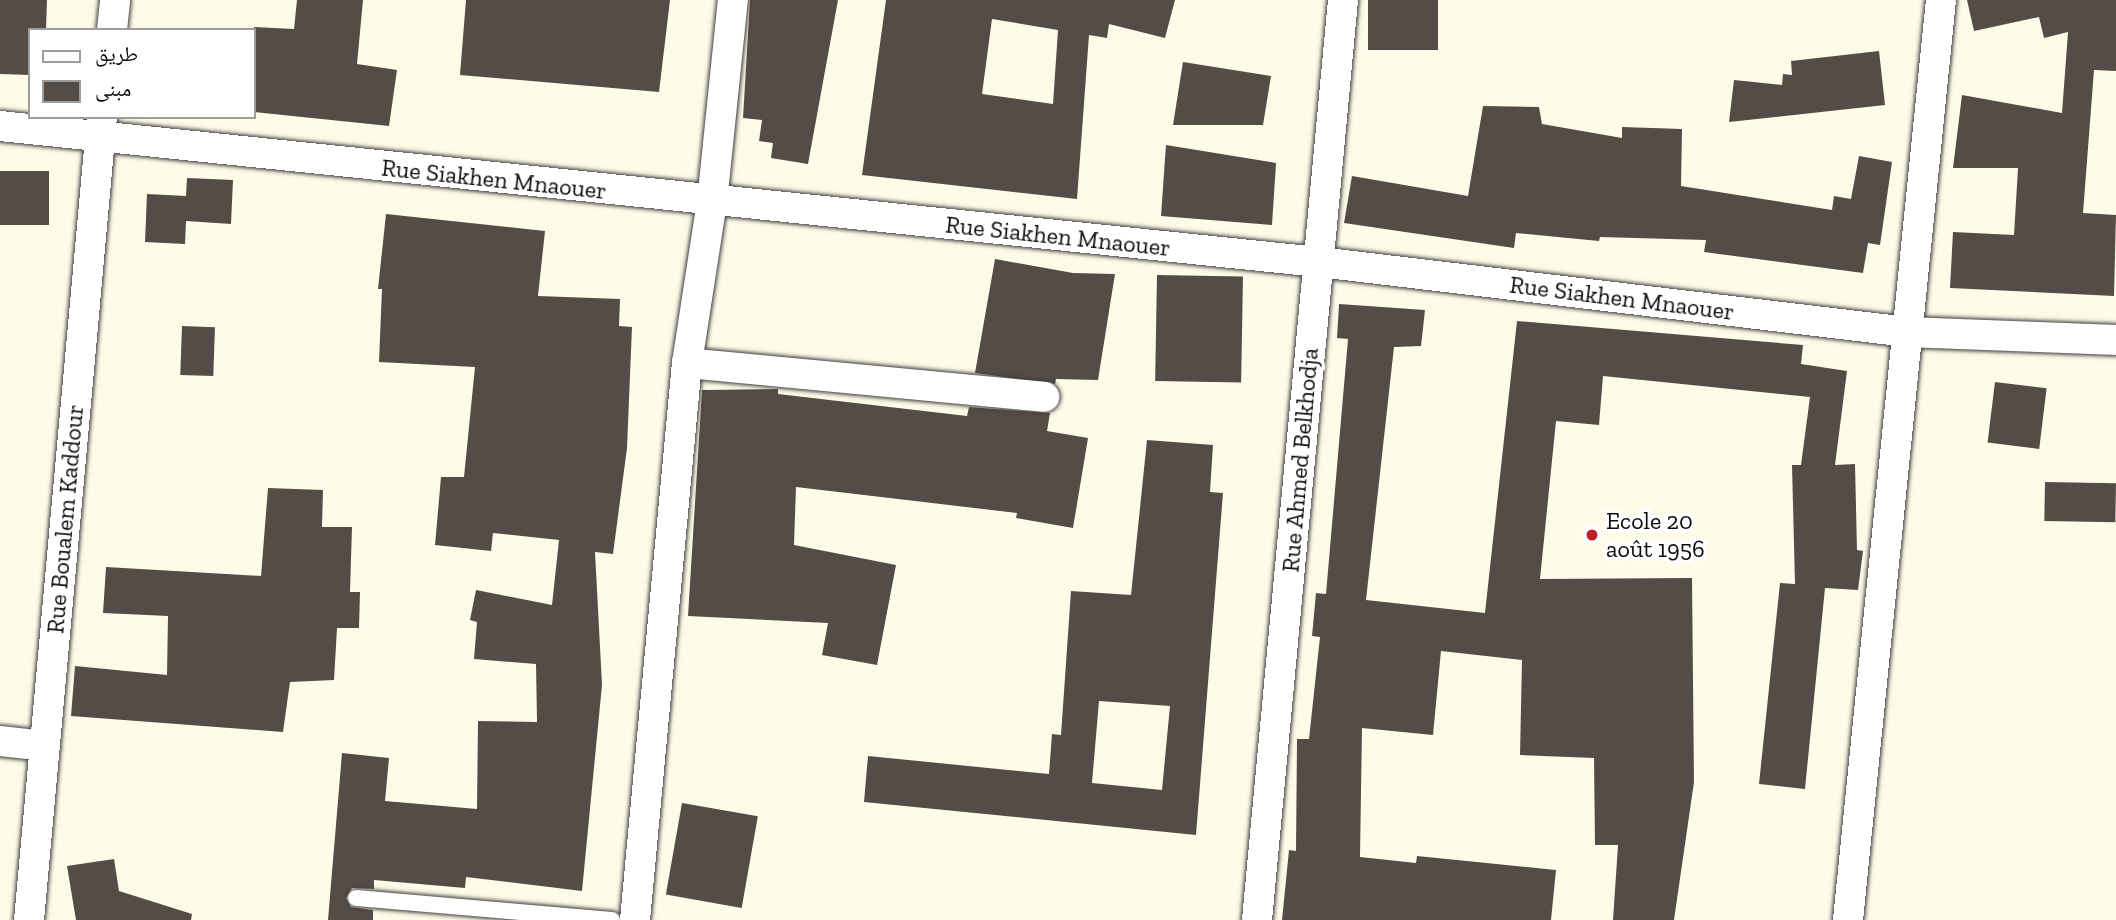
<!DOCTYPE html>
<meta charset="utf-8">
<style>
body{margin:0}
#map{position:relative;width:2116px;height:920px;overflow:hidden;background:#fffbe9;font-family:"Zilla Slab","Noto Naskh Arabic",serif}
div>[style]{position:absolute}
.building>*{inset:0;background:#544c47;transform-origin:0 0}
.roads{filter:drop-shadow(0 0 2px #3e3e3e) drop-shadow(0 0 2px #3e3e3e)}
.lane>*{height:16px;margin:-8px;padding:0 8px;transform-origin:8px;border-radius:8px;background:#fff}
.street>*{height:30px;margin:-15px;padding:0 15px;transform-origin:15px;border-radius:15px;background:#fff}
.dots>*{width:19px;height:19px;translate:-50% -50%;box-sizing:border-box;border:4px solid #fff;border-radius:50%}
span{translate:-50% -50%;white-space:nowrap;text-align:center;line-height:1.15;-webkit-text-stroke:7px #fff;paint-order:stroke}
.street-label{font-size:24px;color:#0b0b0b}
.poi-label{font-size:24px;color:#0b0b0b}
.left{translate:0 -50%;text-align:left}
.legend{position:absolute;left:28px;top:28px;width:228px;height:91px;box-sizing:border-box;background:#fff;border:2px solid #9d9d9d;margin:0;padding:9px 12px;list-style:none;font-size:21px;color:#0b0b0b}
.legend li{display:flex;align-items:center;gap:14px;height:35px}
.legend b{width:35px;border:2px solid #9d9d9d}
</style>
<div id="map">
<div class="building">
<div style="clip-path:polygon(0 0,47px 0,46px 30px,30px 30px,30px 75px,0 74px)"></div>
<div style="clip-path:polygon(297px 0,363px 0,357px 64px,397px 70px,389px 126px,254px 112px,254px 27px,294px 29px)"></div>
<div style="clip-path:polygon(466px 0,670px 0,659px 92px,460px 75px)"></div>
<div style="clip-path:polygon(750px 0,838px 0,808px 164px,771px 158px,773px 143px,759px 141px,762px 120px,743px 118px)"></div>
<div style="clip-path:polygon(evenodd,886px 0,1175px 0,1165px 38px,1109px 24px,1107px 38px,1089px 35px,1077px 199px,862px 175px,886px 0,992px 19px,1058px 30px,1053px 104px,982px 94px,992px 19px)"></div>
<div style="left:1368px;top:0;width:70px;height:50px"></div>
<div style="clip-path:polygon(1967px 0,2116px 0,2116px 71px,2094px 70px,2083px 213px,2116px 215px,2114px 296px,1950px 288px,1953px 232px,2014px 235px,2018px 168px,1953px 168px,1962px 95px,2062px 113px,2068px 32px,2044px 38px,2039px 17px,1974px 31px)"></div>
<div style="clip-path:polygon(1879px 51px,1885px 105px,1729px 122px,1734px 80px,1782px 85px,1783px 74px,1792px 75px,1791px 61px)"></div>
<div style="clip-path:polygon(1183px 62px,1271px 76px,1263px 125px,1173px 125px)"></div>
<div style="clip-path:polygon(1483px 106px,1539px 107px,1542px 124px,1622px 138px,1622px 127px,1682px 129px,1681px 186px,1832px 210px,1834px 196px,1851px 199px,1859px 156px,1892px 162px,1880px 245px,1868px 243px,1863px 273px,1704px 252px,1706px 240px,1600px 237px,1599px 241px,1516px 233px,1514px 248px,1344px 223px,1352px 176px,1468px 196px)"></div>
<div style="clip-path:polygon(1166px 145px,1276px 163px,1272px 225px,1161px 216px)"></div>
<div style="left:0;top:171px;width:49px;height:54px"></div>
<div style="clip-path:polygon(187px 178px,233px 180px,231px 224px,186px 221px,185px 244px,145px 242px,147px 194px,186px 196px)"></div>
<div style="clip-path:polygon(386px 214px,545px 231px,538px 296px,620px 299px,619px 326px,632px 327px,627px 448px,613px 554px,595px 552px,602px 685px,582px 891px,466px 877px,465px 888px,374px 880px,374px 889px,352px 888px,346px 898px,351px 907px,373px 910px,373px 920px,328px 920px,342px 753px,389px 758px,385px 801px,477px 809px,478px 721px,537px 722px,536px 664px,474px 659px,477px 622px,470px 620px,476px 590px,552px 605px,559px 540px,493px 533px,491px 551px,435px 545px,441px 477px,464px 477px,475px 367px,379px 362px,382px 289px,378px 289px)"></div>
<div style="clip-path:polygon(995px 259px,1073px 273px,1115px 274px,1098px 380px,1056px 379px,1055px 384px,975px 373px)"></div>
<div style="left:1157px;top:275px;width:86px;height:106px;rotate:1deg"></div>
<div style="clip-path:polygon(1339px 304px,1425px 310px,1421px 346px,1394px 347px,1366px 600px,1485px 613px,1517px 321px,1803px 345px,1801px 364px,1847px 371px,1835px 465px,1855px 464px,1857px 550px,1863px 551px,1858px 590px,1825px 588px,1805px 789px,1759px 784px,1780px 583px,1795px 584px,1792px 465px,1801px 465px,1810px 397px,1603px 376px,1599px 425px,1556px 421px,1540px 579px,1692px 578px,1694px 782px,1674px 920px,1613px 920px,1618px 845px,1595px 845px,1594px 758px,1520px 755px,1522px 660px,1441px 651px,1433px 735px,1362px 728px,1360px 857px,1416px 863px,1417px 856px,1556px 870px,1551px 920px,1282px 920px,1289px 850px,1296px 851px,1297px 739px,1309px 739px,1320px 637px,1312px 636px,1316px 593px,1326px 594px,1348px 339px,1337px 338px)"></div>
<div style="left:182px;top:326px;width:33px;height:49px;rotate:2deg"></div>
<div style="left:1995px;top:382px;width:52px;height:61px;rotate:7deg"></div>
<div style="clip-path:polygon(778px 389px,778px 394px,967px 416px,969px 407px,1050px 413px,1047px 431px,1088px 438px,1073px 528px,1016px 518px,1017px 513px,796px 487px,794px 545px,896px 565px,877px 665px,822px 655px,828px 623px,688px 616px,702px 390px)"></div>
<div style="clip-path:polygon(evenodd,1147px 440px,1213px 445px,1210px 492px,1223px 493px,1196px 835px,864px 802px,868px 756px,1049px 774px,1052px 734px,1061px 735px,1071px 591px,1131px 595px,1147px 440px,1099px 701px,1170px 706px,1162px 790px,1092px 783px,1099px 701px)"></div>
<div style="left:2045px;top:482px;width:71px;height:39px;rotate:1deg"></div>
<div style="clip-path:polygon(268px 488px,323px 490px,322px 527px,352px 527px,350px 592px,360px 592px,359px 628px,337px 628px,334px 680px,290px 682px,283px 732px,71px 716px,75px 666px,167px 675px,168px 616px,103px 613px,106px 567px,261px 576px)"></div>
<div style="left:682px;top:803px;width:77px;height:93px;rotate:10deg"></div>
<div style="clip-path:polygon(114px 859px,119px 891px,192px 914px,191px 920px,76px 920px,67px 866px)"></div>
</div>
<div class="roads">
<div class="lane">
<div style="left:356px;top:898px;width:257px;rotate:4.9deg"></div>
</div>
<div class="street">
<div style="left:112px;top:30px;width:30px;rotate:-84deg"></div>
<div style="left:0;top:126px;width:1326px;rotate:5.89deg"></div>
<div style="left:1319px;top:262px;width:593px;rotate:6.78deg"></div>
<div style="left:1908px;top:332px;width:208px;rotate:2.2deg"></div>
<div style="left:687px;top:363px;width:359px;rotate:5.4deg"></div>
<div style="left:0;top:741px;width:45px;rotate:6.3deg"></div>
<div style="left:29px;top:920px;width:806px;rotate:-84.81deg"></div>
<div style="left:635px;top:920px;width:559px;rotate:-84.67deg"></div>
<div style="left:687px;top:363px;width:163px;rotate:-81.2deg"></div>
<div style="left:712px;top:202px;width:203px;rotate:-84.1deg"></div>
<div style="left:1257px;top:920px;width:924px;rotate:-84.66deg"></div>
<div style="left:1848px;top:920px;width:925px;rotate:-84.23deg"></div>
</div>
</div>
<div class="dots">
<div style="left:1592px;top:535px;background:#bc2226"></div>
</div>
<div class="street-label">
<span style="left:494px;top:179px;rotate:6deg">Rue Siakhen Mnaouer</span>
<span style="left:1058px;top:236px;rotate:6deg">Rue Siakhen Mnaouer</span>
<span style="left:1622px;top:298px;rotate:7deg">Rue Siakhen Mnaouer</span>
<span style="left:1300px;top:460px;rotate:-85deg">Rue Ahmed Belkhodja</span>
<span style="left:65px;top:519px;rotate:-85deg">Rue Boualem Kaddour</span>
</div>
<div class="poi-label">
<span class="left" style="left:1606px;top:535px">Ecole 20<br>août 1956</span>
</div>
<ul class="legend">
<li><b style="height:9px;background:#fff"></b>طريق</li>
<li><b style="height:19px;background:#544c47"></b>مبنى</li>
</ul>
</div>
